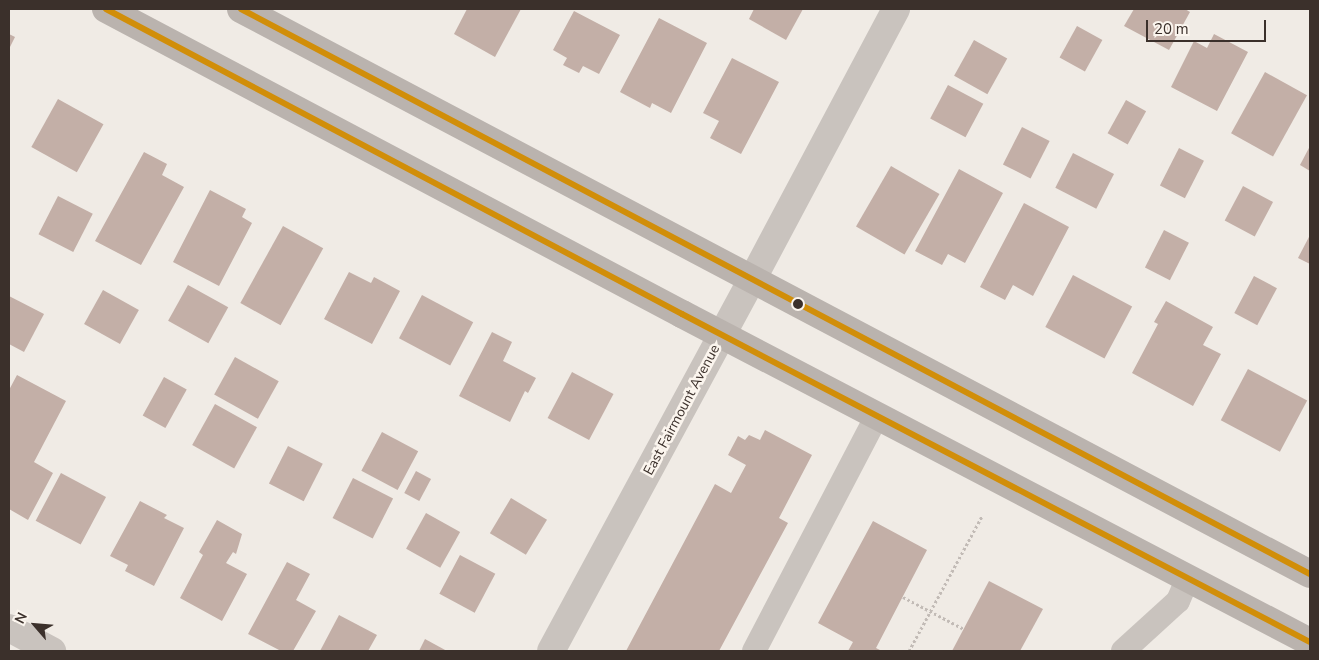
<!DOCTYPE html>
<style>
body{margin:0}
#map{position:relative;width:1319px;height:660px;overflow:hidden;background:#f0ebe5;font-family:"Nunito Sans",sans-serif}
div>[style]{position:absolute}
.building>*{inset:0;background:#c3afa7;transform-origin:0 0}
.path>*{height:3px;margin-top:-1.5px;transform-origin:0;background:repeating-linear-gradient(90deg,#c2bbb6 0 2.5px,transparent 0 5px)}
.lane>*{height:24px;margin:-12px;padding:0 12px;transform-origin:12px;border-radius:12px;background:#c9c3be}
.street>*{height:28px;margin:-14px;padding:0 14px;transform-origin:14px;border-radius:14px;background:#c9c3be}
.secondary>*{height:28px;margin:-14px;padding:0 14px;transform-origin:14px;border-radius:14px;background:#bab3ae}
.bus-1>*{height:6px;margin:-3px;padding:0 3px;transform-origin:3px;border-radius:3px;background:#d18e09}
.dots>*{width:14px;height:14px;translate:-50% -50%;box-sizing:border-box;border:2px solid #fbf5ee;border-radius:50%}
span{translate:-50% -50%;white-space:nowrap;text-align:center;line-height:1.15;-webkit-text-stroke:5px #fbf5ee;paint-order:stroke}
.street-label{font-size:14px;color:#3b302b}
.frame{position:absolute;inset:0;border:10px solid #3b302b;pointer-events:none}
.north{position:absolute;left:10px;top:600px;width:50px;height:50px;-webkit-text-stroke:4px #fbf5ee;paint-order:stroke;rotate:297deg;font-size:14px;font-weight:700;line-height:20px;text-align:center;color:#3b302b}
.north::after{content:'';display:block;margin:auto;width:18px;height:22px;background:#3b302b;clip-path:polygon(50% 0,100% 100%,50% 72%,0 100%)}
.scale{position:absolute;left:1146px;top:20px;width:120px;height:22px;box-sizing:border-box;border:2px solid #3b302b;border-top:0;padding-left:6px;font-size:15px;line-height:18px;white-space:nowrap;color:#3b302b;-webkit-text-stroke:4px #fbf5ee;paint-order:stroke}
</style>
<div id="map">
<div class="building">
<div style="clip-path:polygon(467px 9px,521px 9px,495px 57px,454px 34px)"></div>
<div style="clip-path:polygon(754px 9px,803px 9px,786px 40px,749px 19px)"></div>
<div style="clip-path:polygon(1134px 9px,1185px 9px,1190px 12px,1169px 50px,1124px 26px)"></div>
<div style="clip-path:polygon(574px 11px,620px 35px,599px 74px,583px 66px,579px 73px,563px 65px,567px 58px,553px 50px)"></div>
<div style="clip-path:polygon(659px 18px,707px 43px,671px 113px,652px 103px,650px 108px,620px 92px)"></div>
<div style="left:1077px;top:26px;width:29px;height:36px;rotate:29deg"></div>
<div style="clip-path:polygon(9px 34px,15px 37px,9px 49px)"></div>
<div style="clip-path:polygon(1214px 34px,1248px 52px,1217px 111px,1171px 87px,1194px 41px,1207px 48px)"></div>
<div style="left:974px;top:40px;width:38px;height:41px;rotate:29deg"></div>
<div style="clip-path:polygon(732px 58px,779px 82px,741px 154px,710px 138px,719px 121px,703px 113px)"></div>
<div style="left:1265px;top:72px;width:48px;height:70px;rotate:29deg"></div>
<div style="left:948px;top:85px;width:40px;height:38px;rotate:28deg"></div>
<div style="left:58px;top:99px;width:52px;height:55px;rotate:29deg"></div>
<div style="left:1126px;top:100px;width:23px;height:38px;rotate:29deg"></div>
<div style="left:1022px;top:127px;width:31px;height:42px;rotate:27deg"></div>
<div style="clip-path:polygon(1310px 146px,1310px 171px,1300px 165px)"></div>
<div style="left:1179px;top:148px;width:28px;height:42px;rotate:27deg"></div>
<div style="clip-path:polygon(144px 152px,167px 164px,162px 175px,184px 187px,141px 265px,95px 241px)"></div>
<div style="left:1073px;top:153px;width:46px;height:39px;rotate:27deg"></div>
<div style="left:891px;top:166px;width:56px;height:70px;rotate:30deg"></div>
<div style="clip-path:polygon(959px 169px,1003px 193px,965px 263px,948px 254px,942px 265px,915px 251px)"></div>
<div style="left:1243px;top:186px;width:34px;height:39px;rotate:28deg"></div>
<div style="clip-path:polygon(210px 190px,246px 209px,242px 217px,252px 223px,219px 286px,173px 262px)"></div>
<div style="left:58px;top:196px;width:39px;height:43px;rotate:27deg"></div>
<div style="clip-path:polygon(1024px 203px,1069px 227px,1033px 296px,1013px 285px,1005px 300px,980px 287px)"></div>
<div style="left:283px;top:226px;width:46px;height:88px;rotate:29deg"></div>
<div style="left:1164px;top:230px;width:28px;height:42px;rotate:27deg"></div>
<div style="clip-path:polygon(1310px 235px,1310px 264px,1298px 258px)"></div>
<div style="clip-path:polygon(349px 272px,371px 283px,374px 277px,400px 291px,372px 344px,324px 319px)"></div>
<div style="left:1073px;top:275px;width:67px;height:59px;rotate:28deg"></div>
<div style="left:1254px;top:276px;width:26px;height:42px;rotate:28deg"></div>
<div style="left:188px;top:285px;width:46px;height:41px;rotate:29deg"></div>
<div style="left:103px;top:290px;width:41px;height:39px;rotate:29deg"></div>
<div style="left:422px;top:295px;width:58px;height:49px;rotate:28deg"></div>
<div style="clip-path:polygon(9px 296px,44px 314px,24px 352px,9px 344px)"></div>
<div style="clip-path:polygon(1166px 301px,1213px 327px,1203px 345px,1221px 354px,1193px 406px,1132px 373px,1158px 324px,1154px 322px)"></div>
<div style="clip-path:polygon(492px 332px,512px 342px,503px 361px,536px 378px,528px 393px,525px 391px,510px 422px,459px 396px)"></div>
<div style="left:235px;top:357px;width:50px;height:43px;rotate:29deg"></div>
<div style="left:1248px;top:369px;width:67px;height:58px;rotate:28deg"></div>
<div style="left:572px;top:372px;width:47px;height:52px;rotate:28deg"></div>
<div style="clip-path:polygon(17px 375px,66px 401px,34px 462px,53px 473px,28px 520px,9px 509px,9px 390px)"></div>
<div style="left:164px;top:377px;width:26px;height:44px;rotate:29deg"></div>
<div style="left:215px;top:404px;width:48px;height:47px;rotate:29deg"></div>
<div style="clip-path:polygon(765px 430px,812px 455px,779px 518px,788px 523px,719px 651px,626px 651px,715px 484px,731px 493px,746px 465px,728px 455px,738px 436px,745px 440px,749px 435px,760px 440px)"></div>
<div style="left:382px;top:432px;width:41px;height:44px;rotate:28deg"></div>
<div style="left:288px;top:446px;width:39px;height:42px;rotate:27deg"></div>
<div style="left:416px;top:471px;width:17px;height:25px;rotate:28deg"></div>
<div style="left:61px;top:473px;width:51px;height:54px;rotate:28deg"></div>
<div style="left:353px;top:478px;width:45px;height:45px;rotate:27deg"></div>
<div style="left:511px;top:498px;width:42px;height:41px;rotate:31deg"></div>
<div style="clip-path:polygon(140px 501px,167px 515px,164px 518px,184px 528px,154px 586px,125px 571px,128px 565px,110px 556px)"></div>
<div style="left:426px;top:513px;width:39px;height:41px;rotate:29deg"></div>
<div style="clip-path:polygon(217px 520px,242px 534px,236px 554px,233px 552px,226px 563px,247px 574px,222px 621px,180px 598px,203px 555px,199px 552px)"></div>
<div style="clip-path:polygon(873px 521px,927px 550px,876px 648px,882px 651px,848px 651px,853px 642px,818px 623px)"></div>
<div style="left:460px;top:555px;width:40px;height:44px;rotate:28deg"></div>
<div style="clip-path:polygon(287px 562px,310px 574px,296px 600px,316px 611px,293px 651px,281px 651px,248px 634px)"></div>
<div style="clip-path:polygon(989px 581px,1043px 609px,1020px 651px,952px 651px)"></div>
<div style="clip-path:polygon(339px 615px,377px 635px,368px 651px,320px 651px)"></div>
<div style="clip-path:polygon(425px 639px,447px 651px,419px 651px)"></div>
</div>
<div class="path">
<div style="left:903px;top:597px;width:69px;rotate:27.7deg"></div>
<div style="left:909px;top:651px;width:153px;rotate:-61.6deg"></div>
</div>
<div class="lane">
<div style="left:754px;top:651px;width:265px;rotate:-62.4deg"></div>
<div style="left:1123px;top:651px;width:74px;rotate:-42.3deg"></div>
<div style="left:1178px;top:601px;width:25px;rotate:-67deg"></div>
</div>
<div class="street">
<div style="left:9px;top:628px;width:49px;rotate:28.1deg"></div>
<div style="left:551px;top:651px;width:422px;rotate:-61.6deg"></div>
<div style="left:752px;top:280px;width:307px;rotate:-62deg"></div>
</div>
<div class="secondary">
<div style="left:106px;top:9px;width:652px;rotate:27.9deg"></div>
<div style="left:682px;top:314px;width:708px;rotate:27.58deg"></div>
<div style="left:241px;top:9px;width:1209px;rotate:27.86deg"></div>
</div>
<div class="bus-1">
<div style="left:106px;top:9px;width:652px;rotate:27.9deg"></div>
<div style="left:682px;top:314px;width:708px;rotate:27.58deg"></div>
<div style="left:241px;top:9px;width:1209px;rotate:27.86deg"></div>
</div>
<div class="dots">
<div style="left:798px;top:304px;background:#3b302b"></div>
</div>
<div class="street-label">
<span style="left:682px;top:410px;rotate:-62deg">East Fairmount Avenue</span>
</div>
<div class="frame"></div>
<div class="north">N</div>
<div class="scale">20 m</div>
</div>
